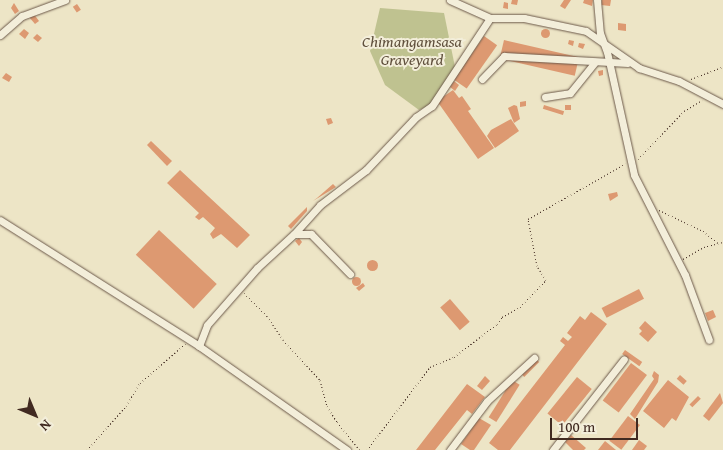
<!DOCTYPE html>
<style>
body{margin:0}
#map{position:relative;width:723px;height:450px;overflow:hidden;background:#ede5c6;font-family:"Gentium Book Plus",serif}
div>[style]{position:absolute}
.green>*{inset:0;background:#bfc290}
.building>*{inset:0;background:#dd9971;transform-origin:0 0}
.round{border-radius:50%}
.path>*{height:1px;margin-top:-0.5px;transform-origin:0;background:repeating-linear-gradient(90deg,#412a21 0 1px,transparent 0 3.5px)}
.roads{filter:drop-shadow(0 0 1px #6c594a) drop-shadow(0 0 1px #6c594a)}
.minor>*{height:7px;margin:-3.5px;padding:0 3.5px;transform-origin:3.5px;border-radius:3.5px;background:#f3eeda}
span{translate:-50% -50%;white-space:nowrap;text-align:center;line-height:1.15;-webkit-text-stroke:4px #f3eeda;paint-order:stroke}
.park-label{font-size:16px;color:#60503d;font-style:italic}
.north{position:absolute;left:10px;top:390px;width:50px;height:50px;-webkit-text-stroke:4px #f3eeda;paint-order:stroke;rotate:135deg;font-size:14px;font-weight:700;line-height:20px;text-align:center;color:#412a21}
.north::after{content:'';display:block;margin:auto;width:18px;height:22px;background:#412a21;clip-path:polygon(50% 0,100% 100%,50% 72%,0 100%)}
.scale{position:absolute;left:550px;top:418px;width:88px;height:22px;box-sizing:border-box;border:2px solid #412a21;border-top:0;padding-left:6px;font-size:15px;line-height:18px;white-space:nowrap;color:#412a21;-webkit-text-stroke:4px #f3eeda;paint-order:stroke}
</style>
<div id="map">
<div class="green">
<div style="clip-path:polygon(380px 8px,444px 13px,455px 67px,430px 105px,419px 110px,385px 85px,370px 51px)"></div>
</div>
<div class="building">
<div style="clip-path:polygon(512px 0,518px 0,517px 5px,511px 4px)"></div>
<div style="clip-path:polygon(564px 0,571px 0,565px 9px,560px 6px)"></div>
<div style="clip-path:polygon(584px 0,593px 0,592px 6px,583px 3px)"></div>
<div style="clip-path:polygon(602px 0,611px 0,610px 6px,601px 5px)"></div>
<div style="clip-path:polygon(504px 2px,508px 3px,508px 9px,503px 8px)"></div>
<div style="clip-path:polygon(14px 3px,19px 11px,15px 14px,11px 8px)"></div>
<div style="left:77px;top:4px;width:7px;height:5px;rotate:56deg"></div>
<div style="clip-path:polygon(33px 13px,39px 21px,35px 24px,29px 17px)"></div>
<div style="clip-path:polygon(618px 23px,626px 24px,626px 31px,618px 30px)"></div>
<div class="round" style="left:540.5px;top:28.5px;width:9px;height:9px"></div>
<div style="clip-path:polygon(24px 29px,29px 33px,25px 39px,19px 34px)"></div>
<div style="clip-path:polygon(37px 34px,42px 38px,38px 42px,33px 38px)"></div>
<div style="left:484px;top:36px;width:16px;height:53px;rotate:35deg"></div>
<div style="left:504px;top:40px;width:77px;height:19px;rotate:13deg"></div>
<div style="clip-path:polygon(569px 40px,574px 41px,573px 46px,568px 44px)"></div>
<div style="clip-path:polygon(579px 43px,585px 44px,583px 49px,578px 47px)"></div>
<div style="clip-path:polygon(603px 70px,603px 75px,599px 76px,598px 71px)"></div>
<div style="clip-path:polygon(6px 73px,12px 77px,9px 82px,2px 78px)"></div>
<div style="clip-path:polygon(454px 81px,459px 85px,455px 91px,450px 87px)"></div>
<div style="clip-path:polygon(453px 90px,459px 98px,462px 96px,471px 109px,468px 111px,494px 148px,478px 159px,437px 101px)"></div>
<div style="clip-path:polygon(526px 101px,526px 106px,520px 107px,520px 102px)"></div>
<div style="clip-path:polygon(514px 105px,517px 106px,520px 119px,514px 123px,508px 108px)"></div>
<div style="left:544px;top:105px;width:21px;height:4px;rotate:17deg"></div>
<div style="left:565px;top:105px;width:6px;height:5px"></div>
<div style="clip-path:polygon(331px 118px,333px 123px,328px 125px,326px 119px)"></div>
<div style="clip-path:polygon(511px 119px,519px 131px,495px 148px,487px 136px,491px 130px)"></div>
<div style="clip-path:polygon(151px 141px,172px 161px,167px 166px,147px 145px)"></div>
<div style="clip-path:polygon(180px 170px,250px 235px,237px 248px,221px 234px,213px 239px,210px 234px,215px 228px,203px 217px,199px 220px,195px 217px,199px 213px,167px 183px)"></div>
<div style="clip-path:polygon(333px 184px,336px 187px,313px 201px,317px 198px)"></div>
<div style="clip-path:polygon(617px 192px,618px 196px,610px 201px,608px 194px)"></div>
<div style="clip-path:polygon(307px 207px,307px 211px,291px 229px,288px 226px)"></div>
<div style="left:159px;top:230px;width:79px;height:34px;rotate:43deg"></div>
<div style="clip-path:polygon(299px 238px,302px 242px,299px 246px,295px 241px)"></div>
<div class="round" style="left:366.5px;top:259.5px;width:11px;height:11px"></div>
<div class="round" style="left:351.5px;top:276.5px;width:9px;height:9px"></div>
<div style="clip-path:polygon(363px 283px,365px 286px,359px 291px,356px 288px)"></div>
<div style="left:639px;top:289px;width:11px;height:42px;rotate:63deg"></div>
<div style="left:450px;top:299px;width:30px;height:13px;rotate:49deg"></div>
<div style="clip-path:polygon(713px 310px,716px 317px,708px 321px,705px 313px)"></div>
<div style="clip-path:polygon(591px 312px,607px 324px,510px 450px,498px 450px,489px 443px,565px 345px,560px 341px,563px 337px,568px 341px,572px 337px,567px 333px,580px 316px,585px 320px)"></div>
<div style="clip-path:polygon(645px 321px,657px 332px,648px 342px,639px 334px,642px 331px,639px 328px)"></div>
<div style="left:625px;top:350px;width:21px;height:5px;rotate:35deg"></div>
<div style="left:537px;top:360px;width:3px;height:21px;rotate:45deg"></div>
<div style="left:631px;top:363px;width:20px;height:47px;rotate:37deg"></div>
<div style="clip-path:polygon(654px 371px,659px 375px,658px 382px,635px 419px,630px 414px,654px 379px,652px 376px)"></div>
<div style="left:680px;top:375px;width:9px;height:5px;rotate:41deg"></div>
<div style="clip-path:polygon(485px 376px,490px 381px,482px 390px,477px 386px)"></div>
<div style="left:577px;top:377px;width:19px;height:47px;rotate:39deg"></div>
<div style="left:512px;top:380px;width:9px;height:44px;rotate:32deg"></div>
<div style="clip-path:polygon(668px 380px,689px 397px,676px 421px,672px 418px,664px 428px,643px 411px)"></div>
<div style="clip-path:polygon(467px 384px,485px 397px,472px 414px,467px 410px,435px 450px,416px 450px)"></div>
<div style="clip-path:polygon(720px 393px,723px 403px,709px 421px,703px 416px)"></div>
<div style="left:698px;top:396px;width:4px;height:12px;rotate:45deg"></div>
<div style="left:628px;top:416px;width:15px;height:31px;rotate:37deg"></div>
<div style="clip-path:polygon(479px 418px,491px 425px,474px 450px,470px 450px,461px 444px)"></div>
<div style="clip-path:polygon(571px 435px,586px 448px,584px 450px,573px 450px,565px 442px)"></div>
<div style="clip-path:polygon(639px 440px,647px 446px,644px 450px,632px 450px)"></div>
<div style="clip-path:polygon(605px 441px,616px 450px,598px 450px)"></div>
</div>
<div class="path">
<div style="left:691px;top:79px;width:34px;rotate:-21deg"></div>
<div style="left:638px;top:159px;width:66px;rotate:-46.2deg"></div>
<div style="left:684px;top:111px;width:21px;rotate:-31deg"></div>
<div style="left:659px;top:210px;width:49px;rotate:25.5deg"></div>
<div style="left:703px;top:231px;width:19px;rotate:39deg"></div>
<div style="left:683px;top:259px;width:24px;rotate:-30deg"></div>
<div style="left:704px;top:247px;width:20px;rotate:-15deg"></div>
<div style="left:244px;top:293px;width:33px;rotate:45deg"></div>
<div style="left:267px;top:316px;width:29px;rotate:56deg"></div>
<div style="left:283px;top:340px;width:54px;rotate:47.2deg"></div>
<div style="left:320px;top:380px;width:27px;rotate:75deg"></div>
<div style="left:327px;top:406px;width:19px;rotate:58deg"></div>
<div style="left:337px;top:422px;width:36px;rotate:51deg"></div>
<div style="left:87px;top:450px;width:59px;rotate:-48.4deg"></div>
<div style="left:126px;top:406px;width:27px;rotate:-59deg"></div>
<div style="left:140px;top:383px;width:60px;rotate:-40.9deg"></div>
<div style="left:367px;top:450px;width:104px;rotate:-52.8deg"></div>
<div style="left:430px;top:367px;width:26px;rotate:-23deg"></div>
<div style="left:454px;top:357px;width:54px;rotate:-37.5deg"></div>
<div style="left:497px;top:324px;width:9px;rotate:-54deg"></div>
<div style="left:502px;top:317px;width:21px;rotate:-29deg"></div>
<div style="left:520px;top:307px;width:37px;rotate:-46deg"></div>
<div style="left:546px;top:280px;width:17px;rotate:-123deg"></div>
<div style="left:537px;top:266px;width:48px;rotate:-100.8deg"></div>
<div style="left:528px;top:219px;width:112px;rotate:-29.6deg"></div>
</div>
<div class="roads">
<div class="minor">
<div style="left:450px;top:0;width:44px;rotate:24.2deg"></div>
<div style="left:490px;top:18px;width:34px"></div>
<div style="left:524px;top:18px;width:63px;rotate:11.8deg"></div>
<div style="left:586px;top:31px;width:65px;rotate:34.9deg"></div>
<div style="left:639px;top:68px;width:42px;rotate:18deg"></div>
<div style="left:679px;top:81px;width:50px;rotate:27.6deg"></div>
<div style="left:597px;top:0;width:33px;rotate:85deg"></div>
<div style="left:600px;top:33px;width:20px;rotate:70deg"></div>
<div style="left:607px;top:52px;width:126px;rotate:77.6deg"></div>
<div style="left:634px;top:175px;width:112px;rotate:63deg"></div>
<div style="left:685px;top:275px;width:69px;rotate:69.7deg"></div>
<div style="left:0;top:35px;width:29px;rotate:-41deg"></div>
<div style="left:22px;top:16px;width:46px;rotate:-20.4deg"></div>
<div style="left:482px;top:79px;width:32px;rotate:-46deg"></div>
<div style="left:504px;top:56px;width:124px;rotate:3.2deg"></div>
<div style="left:545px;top:97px;width:25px;rotate:-9deg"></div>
<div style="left:570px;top:93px;width:40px;rotate:-51deg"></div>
<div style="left:0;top:220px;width:236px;rotate:32.3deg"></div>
<div style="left:199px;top:346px;width:181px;rotate:35.1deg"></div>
<div style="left:295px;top:234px;width:16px"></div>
<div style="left:311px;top:234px;width:56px;rotate:45.7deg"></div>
<div style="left:199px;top:346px;width:22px;rotate:-69deg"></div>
<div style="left:207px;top:325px;width:76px;rotate:-48.7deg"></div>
<div style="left:257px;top:268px;width:50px;rotate:-42.6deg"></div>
<div style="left:294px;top:234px;width:39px;rotate:-48deg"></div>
<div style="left:320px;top:205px;width:58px;rotate:-37.3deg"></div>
<div style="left:366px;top:170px;width:73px;rotate:-46.7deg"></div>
<div style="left:416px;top:117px;width:19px;rotate:-35deg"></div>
<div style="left:432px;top:106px;width:105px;rotate:-56.6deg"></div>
<div style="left:450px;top:450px;width:61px;rotate:-52.9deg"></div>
<div style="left:487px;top:401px;width:64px;rotate:-42.5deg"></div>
<div style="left:553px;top:450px;width:115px;rotate:-52deg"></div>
</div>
</div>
<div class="park-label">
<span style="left:412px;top:50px">Chimangamsasa<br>Graveyard</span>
</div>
<div class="north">N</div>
<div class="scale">100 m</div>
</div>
